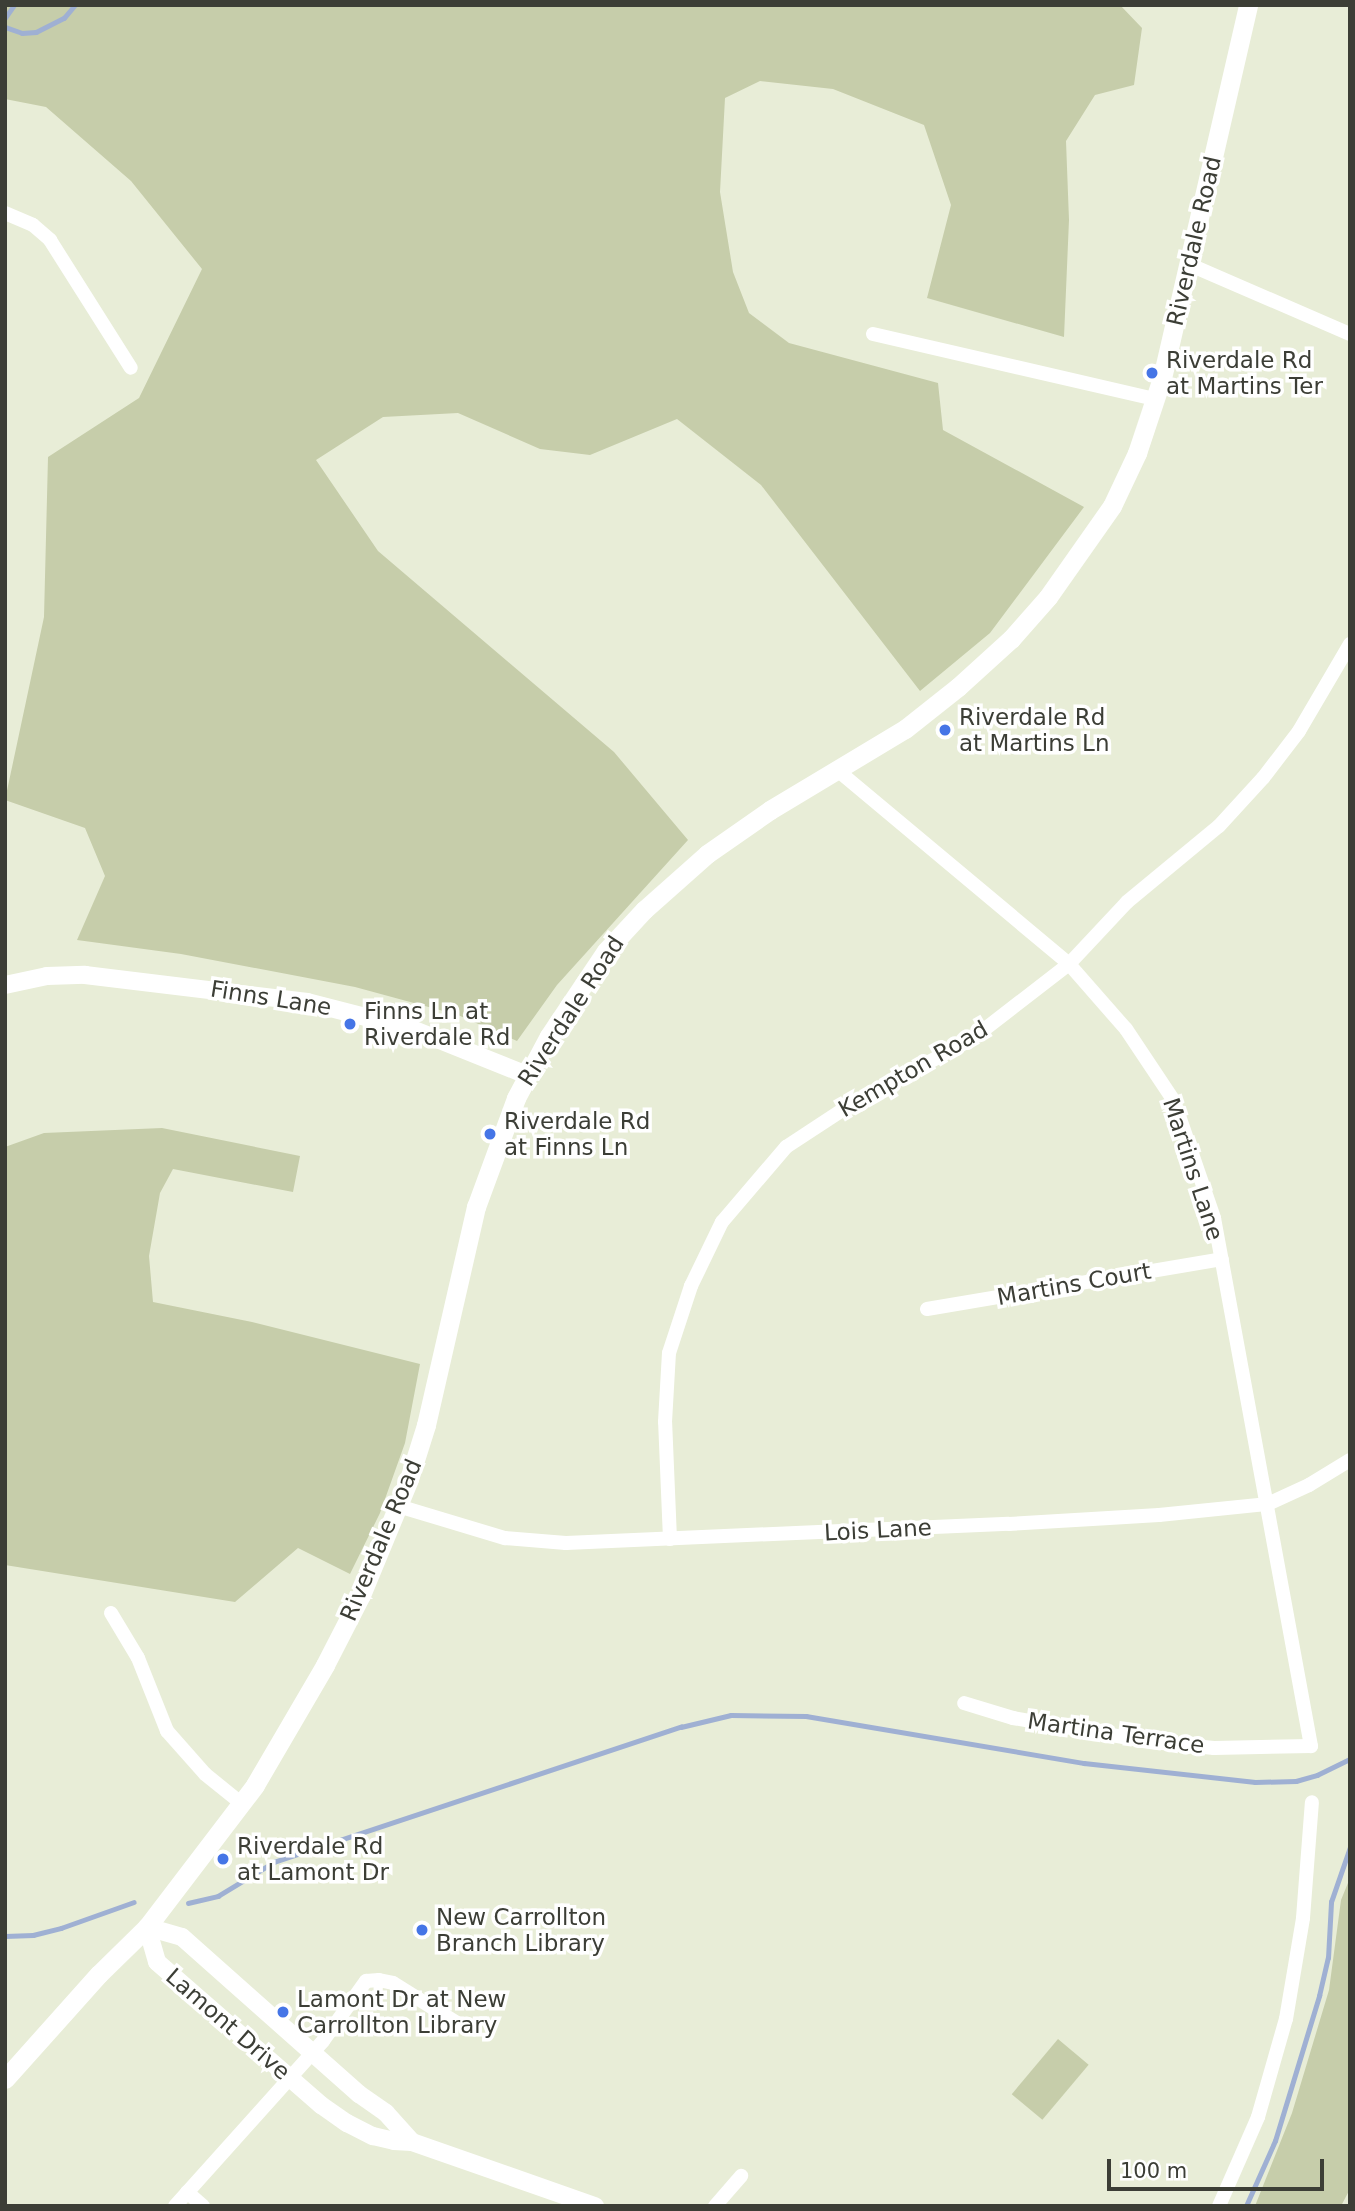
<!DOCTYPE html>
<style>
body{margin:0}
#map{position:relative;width:1355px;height:2211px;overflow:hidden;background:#e8edd7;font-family:"DejaVu Sans",sans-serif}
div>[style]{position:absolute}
.green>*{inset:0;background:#c6cdaa;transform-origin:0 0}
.stream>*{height:4.5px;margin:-2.25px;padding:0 2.25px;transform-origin:2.25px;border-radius:2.25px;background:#9fb0d3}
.minor>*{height:14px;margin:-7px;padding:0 7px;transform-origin:7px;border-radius:7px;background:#fff}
.tertiary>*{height:18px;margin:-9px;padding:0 9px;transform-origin:9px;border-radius:9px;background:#fff}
.secondary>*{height:19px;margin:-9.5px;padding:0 9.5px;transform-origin:9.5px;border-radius:9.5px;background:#fff}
.dots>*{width:19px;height:19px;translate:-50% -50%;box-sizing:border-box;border:4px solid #fff;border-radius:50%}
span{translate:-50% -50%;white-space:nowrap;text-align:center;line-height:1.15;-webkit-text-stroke:7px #fff;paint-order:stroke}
.street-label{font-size:23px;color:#3c3e36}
.poi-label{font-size:23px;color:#3c3e36}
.left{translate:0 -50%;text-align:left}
.frame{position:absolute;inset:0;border:7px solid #3c3e36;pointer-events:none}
.scale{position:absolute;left:1107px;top:2159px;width:217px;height:32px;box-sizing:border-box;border:4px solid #3c3e36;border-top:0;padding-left:9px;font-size:21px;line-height:24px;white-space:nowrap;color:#3c3e36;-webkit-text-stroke:5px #fff;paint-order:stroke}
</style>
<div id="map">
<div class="green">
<div style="clip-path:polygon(5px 5px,1120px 5px,1142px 28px,1134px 85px,1095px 95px,1066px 141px,1069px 220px,1064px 337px,927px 298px,951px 205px,924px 125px,833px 89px,760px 81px,725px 98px,720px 192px,733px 272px,749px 313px,789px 343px,938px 383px,943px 430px,1084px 507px,990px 633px,920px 691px,761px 485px,677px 419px,590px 455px,540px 449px,458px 413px,383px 417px,316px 460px,378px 551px,614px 752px,688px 840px,557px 985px,517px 1041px,458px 1015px,355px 987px,181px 954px,77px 940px,105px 876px,85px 828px,5px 800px,44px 617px,48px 457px,139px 398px,202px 269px,131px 181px,46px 107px,5px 99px)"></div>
<div style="clip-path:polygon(162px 1128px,300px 1156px,293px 1192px,173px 1169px,160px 1193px,149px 1256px,153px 1302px,252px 1322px,420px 1364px,405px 1443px,380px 1513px,350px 1574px,298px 1548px,235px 1602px,5px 1565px,5px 1147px,44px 1133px)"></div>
<div style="clip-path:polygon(1350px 1878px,1350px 2189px,1341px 2206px,1255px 2206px,1292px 2113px,1329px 1990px,1341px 1900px)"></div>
<div style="left:1058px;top:2039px;width:40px;height:72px;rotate:40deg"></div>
</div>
<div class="stream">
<div style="left:5px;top:18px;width:16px;rotate:-55deg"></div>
<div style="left:5px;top:27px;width:18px;rotate:19deg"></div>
<div style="left:22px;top:33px;width:14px;rotate:-4deg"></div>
<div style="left:36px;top:32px;width:31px;rotate:-27deg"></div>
<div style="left:64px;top:18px;width:17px;rotate:-50deg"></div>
<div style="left:188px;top:1903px;width:31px;rotate:-13deg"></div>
<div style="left:218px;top:1896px;width:66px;rotate:-31.3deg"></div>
<div style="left:274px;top:1862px;width:429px;rotate:-18.4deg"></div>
<div style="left:681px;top:1727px;width:51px;rotate:-13.5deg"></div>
<div style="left:731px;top:1715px;width:75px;rotate:0.8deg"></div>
<div style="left:806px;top:1716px;width:282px;rotate:9.6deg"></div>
<div style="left:1084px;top:1763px;width:172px;rotate:6.3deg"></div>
<div style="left:1255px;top:1782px;width:41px;rotate:-1.4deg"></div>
<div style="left:1296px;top:1781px;width:22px;rotate:-16deg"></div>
<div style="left:1317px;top:1775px;width:37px;rotate:-26deg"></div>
<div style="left:5px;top:1936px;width:28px;rotate:-2deg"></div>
<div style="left:33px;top:1935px;width:29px;rotate:-14deg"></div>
<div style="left:61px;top:1928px;width:77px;rotate:-19.6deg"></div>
<div style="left:1246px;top:2206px;width:71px;rotate:-66deg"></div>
<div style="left:1275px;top:2141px;width:152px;rotate:-73.1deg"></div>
<div style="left:1319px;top:1996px;width:39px;rotate:-77deg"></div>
<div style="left:1328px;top:1958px;width:56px;rotate:-86.9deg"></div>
<div style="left:1331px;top:1902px;width:58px;rotate:-70.9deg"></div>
</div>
<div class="minor">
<div style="left:5px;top:213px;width:30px;rotate:23deg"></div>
<div style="left:33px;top:225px;width:23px;rotate:41deg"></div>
<div style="left:50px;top:240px;width:151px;rotate:57.7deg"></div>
<div style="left:1188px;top:264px;width:176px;rotate:23.4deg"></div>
<div style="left:873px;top:334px;width:289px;rotate:13deg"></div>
<div style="left:836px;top:769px;width:304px;rotate:39.9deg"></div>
<div style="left:1069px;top:964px;width:86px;rotate:48.8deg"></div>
<div style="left:1126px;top:1029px;width:87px;rotate:56.3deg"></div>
<div style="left:1174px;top:1101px;width:124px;rotate:71.1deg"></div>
<div style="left:1214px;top:1218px;width:537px;rotate:79.59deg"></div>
<div style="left:1311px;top:1746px;width:97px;rotate:178.8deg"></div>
<div style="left:1214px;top:1748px;width:62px;rotate:-174.5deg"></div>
<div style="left:1152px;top:1742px;width:141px;rotate:-170.2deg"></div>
<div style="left:1013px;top:1718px;width:51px;rotate:-163deg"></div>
<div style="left:927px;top:1309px;width:299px;rotate:-9.6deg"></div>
<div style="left:398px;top:1506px;width:112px;rotate:16.7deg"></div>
<div style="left:505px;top:1538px;width:61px;rotate:4.7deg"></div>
<div style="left:566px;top:1543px;width:443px;rotate:-2.5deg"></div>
<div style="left:1009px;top:1524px;width:150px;rotate:-3.4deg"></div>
<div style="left:1159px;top:1515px;width:110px;rotate:-5.8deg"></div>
<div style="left:1268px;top:1504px;width:45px;rotate:-24.9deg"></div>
<div style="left:1309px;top:1485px;width:48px;rotate:-31.4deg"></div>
<div style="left:670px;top:1539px;width:117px;rotate:-92.4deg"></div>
<div style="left:665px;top:1422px;width:69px;rotate:-86.7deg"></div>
<div style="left:669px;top:1353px;width:71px;rotate:-71.8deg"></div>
<div style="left:691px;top:1286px;width:71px;rotate:-64.2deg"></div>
<div style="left:722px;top:1222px;width:99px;rotate:-49.5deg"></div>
<div style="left:786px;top:1147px;width:80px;rotate:-33.3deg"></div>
<div style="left:853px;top:1103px;width:135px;rotate:-28.3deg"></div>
<div style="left:972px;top:1039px;width:123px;rotate:-37.7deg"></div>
<div style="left:1069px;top:964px;width:85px;rotate:-46.9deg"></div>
<div style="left:1127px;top:902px;width:119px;rotate:-39.6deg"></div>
<div style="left:1219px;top:826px;width:65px;rotate:-47.5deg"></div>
<div style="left:1263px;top:778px;width:59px;rotate:-52.5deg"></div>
<div style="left:1299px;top:731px;width:101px;rotate:-59.6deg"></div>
<div style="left:111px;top:1613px;width:52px;rotate:59deg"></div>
<div style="left:138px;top:1658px;width:79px;rotate:68.3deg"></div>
<div style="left:167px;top:1731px;width:57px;rotate:48.5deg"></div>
<div style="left:205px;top:1774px;width:46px;rotate:38.9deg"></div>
<div style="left:187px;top:2192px;width:21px;rotate:41deg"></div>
<div style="left:175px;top:2206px;width:222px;rotate:-48.1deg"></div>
<div style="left:323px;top:2041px;width:74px;rotate:-54.4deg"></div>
<div style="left:366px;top:1981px;width:13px;rotate:-4deg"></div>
<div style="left:379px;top:1980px;width:14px;rotate:12deg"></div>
<div style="left:393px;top:1983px;width:75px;rotate:32deg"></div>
<div style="left:715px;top:2206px;width:40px;rotate:-49deg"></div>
<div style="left:1219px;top:2206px;width:97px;rotate:-66.3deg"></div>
<div style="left:1258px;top:2117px;width:102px;rotate:-74.1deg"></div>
<div style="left:1286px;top:2019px;width:102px;rotate:-80.4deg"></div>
<div style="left:1303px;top:1918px;width:116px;rotate:-85.6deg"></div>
</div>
<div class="tertiary">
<div style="left:5px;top:985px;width:43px;rotate:-12.1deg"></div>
<div style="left:47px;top:976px;width:38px;rotate:-2deg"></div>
<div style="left:85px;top:975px;width:224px;rotate:6.9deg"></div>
<div style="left:307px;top:1002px;width:108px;rotate:14.4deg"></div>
<div style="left:412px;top:1029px;width:124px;rotate:21.8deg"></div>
<div style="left:147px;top:1927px;width:36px;rotate:74deg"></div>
<div style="left:157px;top:1962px;width:218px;rotate:41.1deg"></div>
<div style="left:321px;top:2105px;width:32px;rotate:35deg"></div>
<div style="left:347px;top:2123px;width:29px;rotate:27deg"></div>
<div style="left:373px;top:2136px;width:22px;rotate:13deg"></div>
<div style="left:394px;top:2141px;width:18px;rotate:3deg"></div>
<div style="left:412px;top:2142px;width:194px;rotate:19.3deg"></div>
<div style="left:147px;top:1927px;width:36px;rotate:16deg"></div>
<div style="left:182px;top:1937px;width:237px;rotate:41.6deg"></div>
<div style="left:359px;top:2094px;width:33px;rotate:35deg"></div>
<div style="left:386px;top:2113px;width:39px;rotate:48deg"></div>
</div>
<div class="secondary">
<div style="left:5px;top:2079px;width:141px;rotate:-48.2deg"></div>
<div style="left:99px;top:1974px;width:67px;rotate:-44.4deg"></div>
<div style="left:147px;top:1927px;width:178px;rotate:-52.7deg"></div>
<div style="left:255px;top:1785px;width:139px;rotate:-59.7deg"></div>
<div style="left:325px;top:1665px;width:79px;rotate:-62.8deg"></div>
<div style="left:361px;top:1595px;width:126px;rotate:-67.5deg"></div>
<div style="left:409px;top:1479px;width:57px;rotate:-72.5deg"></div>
<div style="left:426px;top:1425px;width:224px;rotate:-77.1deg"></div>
<div style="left:476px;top:1207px;width:116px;rotate:-69.8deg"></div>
<div style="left:516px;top:1098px;width:70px;rotate:-62deg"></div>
<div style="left:549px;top:1036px;width:102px;rotate:-56.2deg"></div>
<div style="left:606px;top:951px;width:56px;rotate:-47.2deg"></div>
<div style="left:644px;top:910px;width:84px;rotate:-41.6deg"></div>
<div style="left:707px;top:854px;width:77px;rotate:-34.9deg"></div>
<div style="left:770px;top:810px;width:157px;rotate:-31deg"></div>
<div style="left:905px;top:729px;width:68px;rotate:-38.4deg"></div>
<div style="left:958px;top:687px;width:72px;rotate:-42.2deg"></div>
<div style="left:1011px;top:639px;width:56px;rotate:-48.6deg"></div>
<div style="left:1048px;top:597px;width:111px;rotate:-54.9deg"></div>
<div style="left:1112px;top:506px;width:59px;rotate:-64.7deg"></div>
<div style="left:1137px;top:453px;width:79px;rotate:-71.6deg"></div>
<div style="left:1162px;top:378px;width:383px;rotate:-77deg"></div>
</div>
<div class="dots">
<div style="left:1152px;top:373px;background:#4575e6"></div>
<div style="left:945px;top:730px;background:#4575e6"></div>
<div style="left:350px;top:1024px;background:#4575e6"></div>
<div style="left:490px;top:1134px;background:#4575e6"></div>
<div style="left:223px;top:1859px;background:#4575e6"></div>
<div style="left:422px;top:1930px;background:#4575e6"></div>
<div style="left:283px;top:2012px;background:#4575e6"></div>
</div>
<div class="street-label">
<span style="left:1194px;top:241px;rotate:-77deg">Riverdale Road</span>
<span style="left:271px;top:998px;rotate:9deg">Finns Lane</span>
<span style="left:571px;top:1011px;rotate:-57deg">Riverdale Road</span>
<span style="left:913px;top:1069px;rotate:-30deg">Kempton Road</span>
<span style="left:1193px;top:1169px;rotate:72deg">Martins Lane</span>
<span style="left:1074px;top:1284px;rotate:-10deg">Martins Court</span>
<span style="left:878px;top:1530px;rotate:-3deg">Lois Lane</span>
<span style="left:381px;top:1540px;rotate:-67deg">Riverdale Road</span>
<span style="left:1116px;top:1733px;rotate:8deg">Martina Terrace</span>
<span style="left:228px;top:2024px;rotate:41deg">Lamont Drive</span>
</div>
<div class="poi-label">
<span class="left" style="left:1166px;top:373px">Riverdale Rd<br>at Martins Ter</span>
<span class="left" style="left:959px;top:730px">Riverdale Rd<br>at Martins Ln</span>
<span class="left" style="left:364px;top:1024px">Finns Ln at<br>Riverdale Rd</span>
<span class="left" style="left:504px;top:1134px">Riverdale Rd<br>at Finns Ln</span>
<span class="left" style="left:237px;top:1859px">Riverdale Rd<br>at Lamont Dr</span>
<span class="left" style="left:436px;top:1930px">New Carrollton<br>Branch Library</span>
<span class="left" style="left:297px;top:2012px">Lamont Dr at New<br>Carrollton Library</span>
</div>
<div class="frame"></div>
<div class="scale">100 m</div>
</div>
